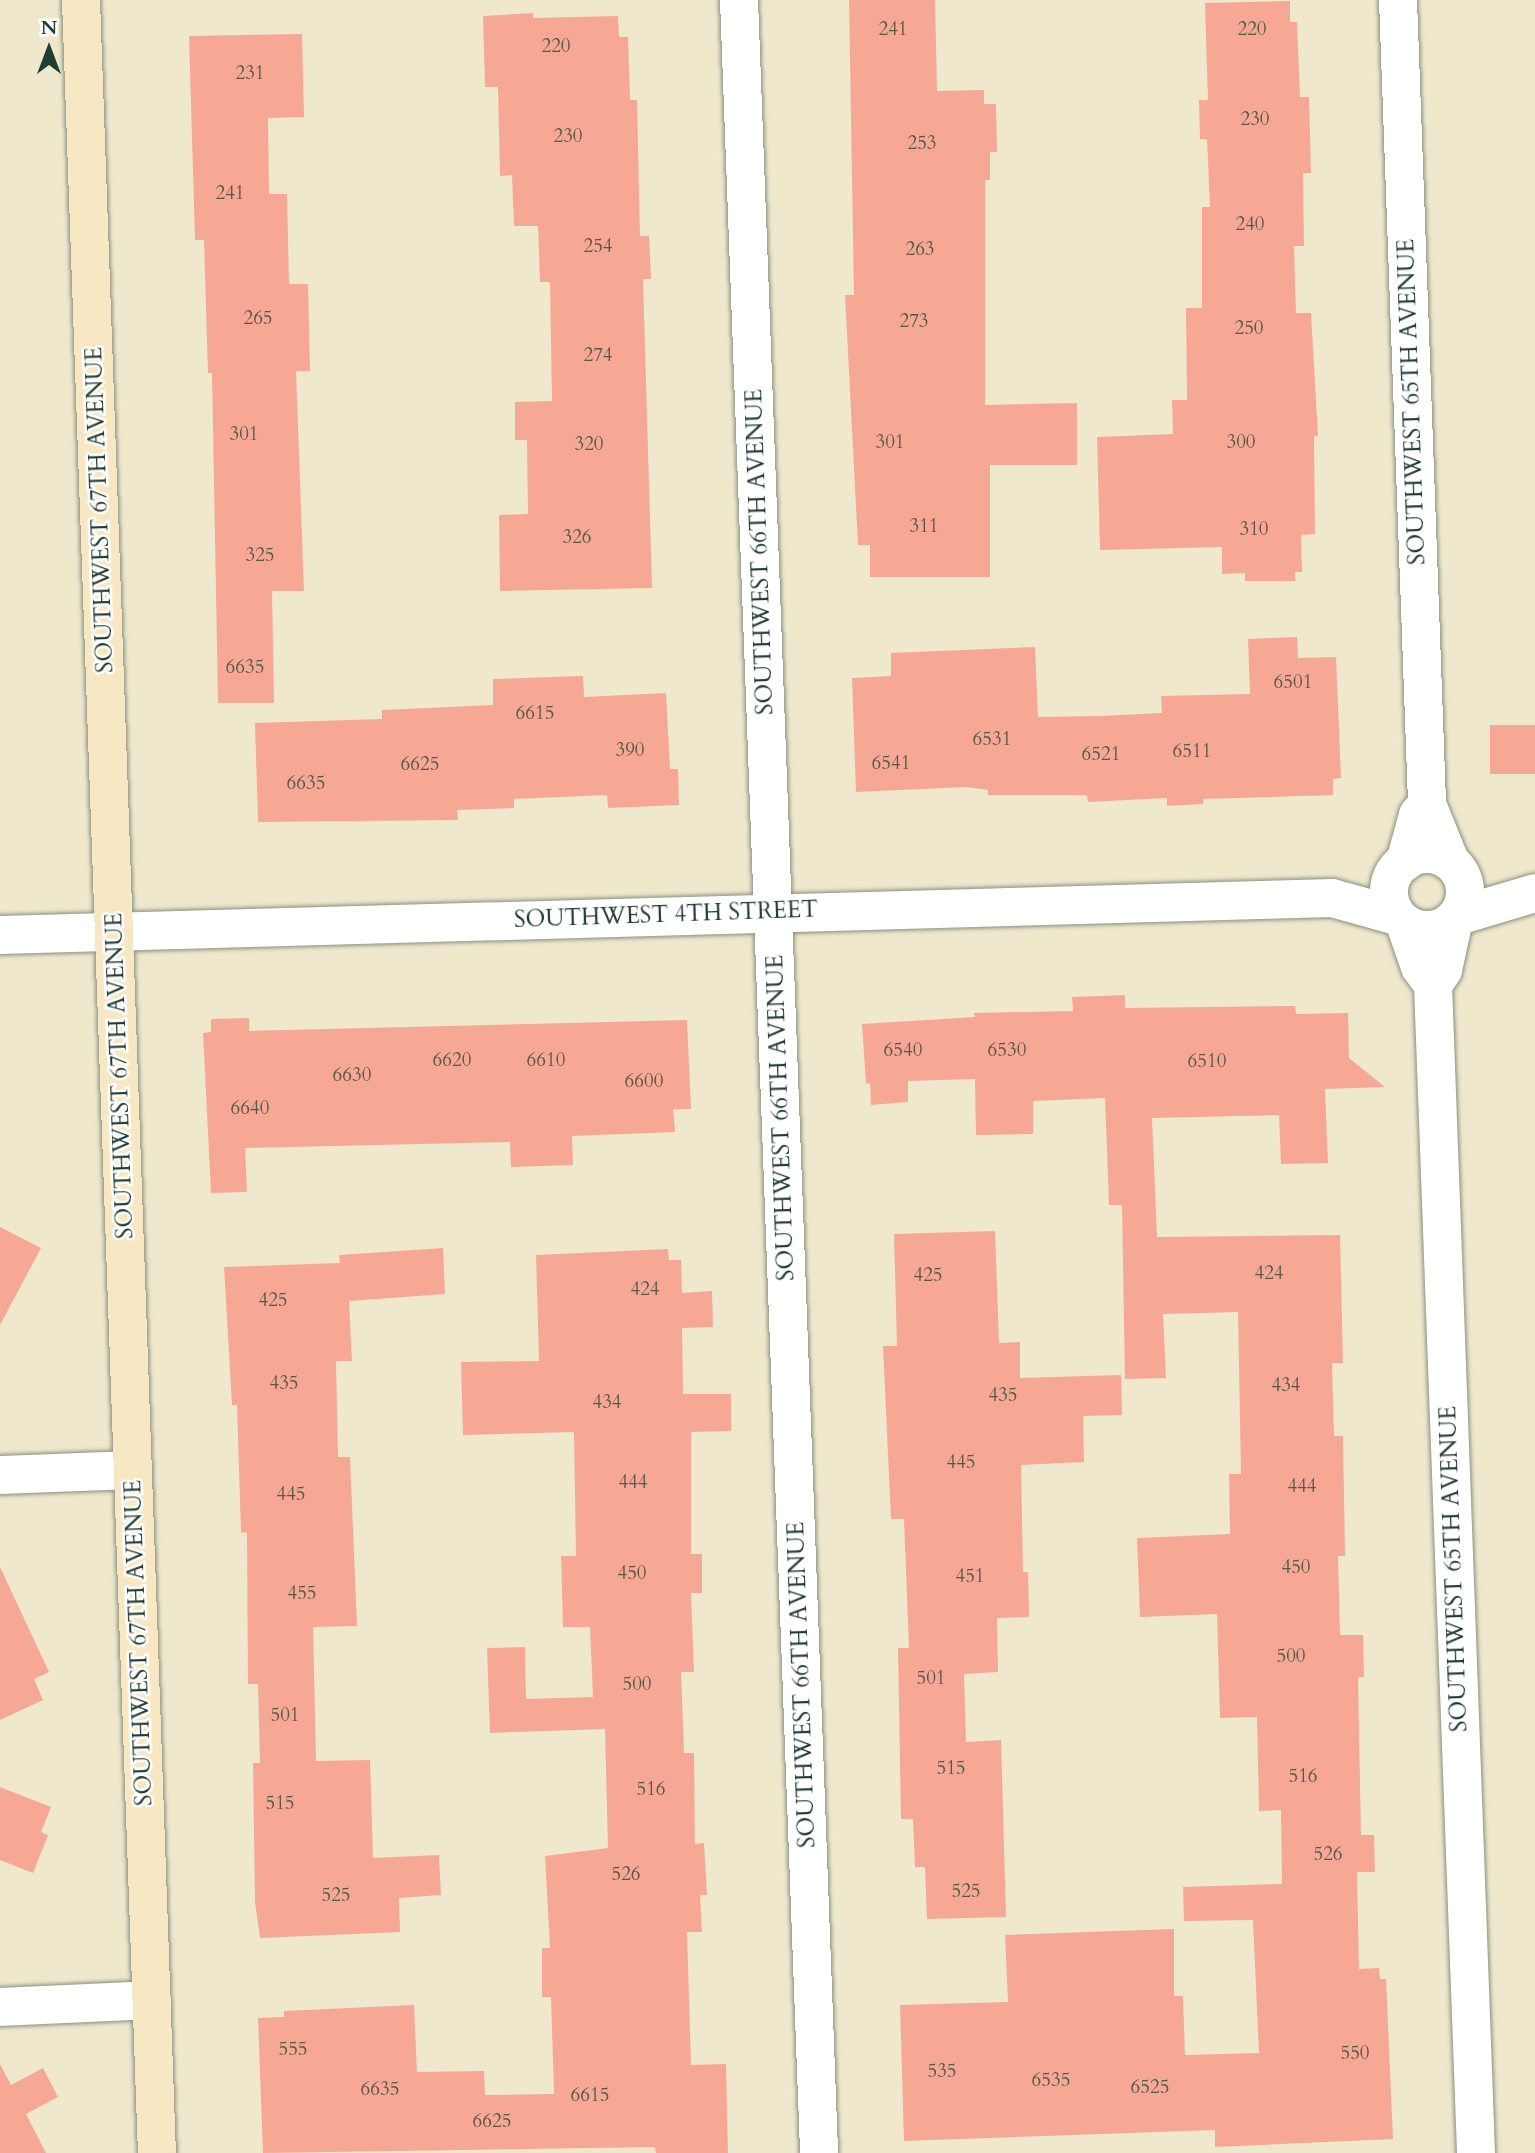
<!DOCTYPE html>
<style>
body{margin:0}
#map{position:relative;width:1535px;height:2153px;overflow:hidden;background:#efe8cd;font-family:Cardo,serif}
div>[style]{position:absolute}
.building>*{inset:0;background:#f7a894;transform-origin:0 0}
.roads{filter:drop-shadow(0 0 2px #879280) drop-shadow(0 0 2px #879280)}
.minor>*{height:38px;margin:-19px;padding:0 19px;transform-origin:19px;border-radius:19px;background:#fff}
.tertiary>*{height:38px;margin:-19px;padding:0 19px;transform-origin:19px;border-radius:19px;background:#fff}
.tertiary>.ring{margin:-19px;padding:0;box-sizing:content-box;background:none;border:38px solid #fff;border-radius:50%}
.secondary>*{height:38px;margin:-19px;padding:0 19px;transform-origin:19px;border-radius:19px;background:#f7e8c3}
span{translate:-50% -50%;white-space:nowrap;text-align:center;line-height:1.15;-webkit-text-stroke:5px #fff;paint-order:stroke}
.number-label{font-size:19px;color:#55584c}
.number-label span{-webkit-text-stroke-width:0}
.street-label{font-size:23px;color:#1f3d34}
.north{position:absolute;left:14px;top:14px;width:70px;height:70px;-webkit-text-stroke:5px #fff;paint-order:stroke;rotate:0deg;font-size:19px;font-weight:700;line-height:28px;text-align:center;color:#1f3d34}
.north::after{content:'';display:block;margin:auto;width:24px;height:32px;background:#1f3d34;clip-path:polygon(50% 0,100% 100%,50% 72%,0 100%)}
</style>
<div id="map">
<div class="building">
<div style="clip-path:polygon(849px 0,935px 0,937px 91px,984px 90px,984px 104px,996px 104px,997px 152px,990px 152px,990px 180px,985px 180px,985px 405px,1077px 403px,1077px 465px,990px 465px,990px 577px,870px 577px,870px 545px,858px 545px,845px 295px,854px 295px)"></div>
<div style="clip-path:polygon(1290px 1px,1290px 22px,1297px 22px,1300px 97px,1309px 97px,1311px 173px,1303px 173px,1304px 246px,1294px 246px,1296px 313px,1311px 313px,1318px 436px,1314px 436px,1315px 534px,1301px 535px,1302px 572px,1295px 572px,1295px 581px,1245px 581px,1245px 573px,1222px 574px,1222px 547px,1100px 550px,1097px 437px,1173px 434px,1172px 400px,1187px 400px,1186px 308px,1202px 308px,1202px 207px,1210px 207px,1207px 139px,1200px 139px,1199px 100px,1208px 100px,1205px 3px)"></div>
<div style="clip-path:polygon(533px 13px,533px 18px,618px 16px,619px 37px,628px 37px,630px 100px,637px 100px,640px 236px,649px 236px,651px 279px,643px 279px,652px 588px,500px 591px,499px 515px,528px 514px,527px 440px,515px 440px,515px 402px,552px 401px,550px 282px,540px 282px,538px 226px,514px 226px,512px 175px,500px 176px,498px 87px,485px 87px,483px 16px)"></div>
<div style="clip-path:polygon(302px 34px,304px 117px,268px 118px,269px 194px,287px 194px,289px 284px,308px 284px,310px 371px,296px 371px,304px 591px,272px 591px,274px 703px,218px 703px,212px 373px,208px 373px,204px 240px,195px 240px,189px 36px)"></div>
<div style="clip-path:polygon(1297px 637px,1298px 658px,1336px 657px,1341px 778px,1333px 779px,1333px 795px,1203px 799px,1203px 804px,1167px 806px,1167px 798px,1088px 802px,1087px 795px,988px 795px,988px 790px,967px 787px,856px 792px,852px 678px,891px 676px,891px 653px,1035px 647px,1038px 717px,1100px 716px,1162px 713px,1161px 696px,1250px 694px,1248px 639px)"></div>
<div style="clip-path:polygon(583px 676px,584px 697px,666px 693px,670px 769px,678px 769px,679px 805px,608px 808px,607px 795px,514px 799px,514px 808px,457px 810px,458px 820px,258px 822px,255px 723px,382px 719px,382px 710px,493px 705px,493px 679px)"></div>
<div style="left:1490px;top:725px;width:45px;height:49px"></div>
<div style="clip-path:polygon(1125px 995px,1125px 1008px,1295px 1006px,1296px 1014px,1348px 1013px,1349px 1058px,1385px 1087px,1325px 1089px,1328px 1163px,1281px 1164px,1279px 1115px,1152px 1118px,1157px 1237px,1340px 1235px,1343px 1363px,1332px 1363px,1334px 1436px,1343px 1436px,1345px 1556px,1338px 1556px,1340px 1635px,1363px 1635px,1364px 1677px,1358px 1677px,1361px 1835px,1374px 1835px,1375px 1872px,1357px 1872px,1359px 1969px,1379px 1968px,1380px 1979px,1386px 1979px,1393px 2139px,1215px 2147px,1215px 2130px,904px 2141px,900px 2005px,1008px 2002px,1005px 1935px,1174px 1929px,1174px 1996px,1183px 1996px,1185px 2055px,1259px 2053px,1253px 1920px,1184px 1921px,1183px 1887px,1282px 1884px,1281px 1810px,1259px 1811px,1257px 1717px,1220px 1718px,1217px 1614px,1140px 1617px,1137px 1538px,1230px 1534px,1229px 1474px,1241px 1474px,1238px 1312px,1163px 1314px,1166px 1378px,1125px 1379px,1122px 1205px,1109px 1205px,1105px 1098px,1033px 1101px,1033px 1134px,976px 1135px,975px 1079px,908px 1081px,908px 1102px,871px 1105px,870px 1083px,866px 1084px,862px 1024px,975px 1017px,974px 1013px,1073px 1011px,1072px 997px)"></div>
<div style="clip-path:polygon(249px 1018px,249px 1031px,687px 1020px,691px 1109px,673px 1109px,675px 1132px,572px 1136px,573px 1165px,511px 1167px,510px 1142px,245px 1148px,247px 1192px,211px 1193px,203px 1033px,211px 1032px,211px 1019px)"></div>
<div style="clip-path:polygon(0 1227px,41px 1248px,0 1325px)"></div>
<div style="clip-path:polygon(995px 1231px,999px 1343px,1020px 1342px,1020px 1378px,1121px 1375px,1122px 1415px,1083px 1416px,1084px 1462px,1021px 1465px,1023px 1572px,1028px 1572px,1029px 1617px,997px 1618px,998px 1672px,964px 1674px,966px 1742px,1001px 1740px,1006px 1917px,927px 1919px,925px 1867px,915px 1867px,913px 1819px,901px 1819px,898px 1648px,909px 1648px,904px 1519px,891px 1519px,883px 1346px,897px 1346px,894px 1234px)"></div>
<div style="clip-path:polygon(443px 1248px,445px 1294px,349px 1301px,352px 1361px,336px 1361px,338px 1457px,350px 1457px,357px 1626px,313px 1627px,316px 1761px,370px 1760px,373px 1858px,439px 1855px,441px 1895px,399px 1898px,400px 1932px,260px 1938px,255px 1902px,253px 1763px,260px 1763px,258px 1684px,248px 1684px,247px 1532px,241px 1533px,237px 1405px,232px 1405px,224px 1267px,340px 1263px,339px 1255px)"></div>
<div style="clip-path:polygon(668px 1249px,669px 1260px,681px 1260px,682px 1293px,712px 1291px,713px 1327px,682px 1328px,683px 1394px,731px 1394px,731px 1431px,691px 1432px,691px 1554px,702px 1554px,702px 1593px,691px 1593px,694px 1672px,681px 1672px,684px 1753px,694px 1753px,695px 1844px,704px 1843px,707px 1895px,700px 1895px,702px 1932px,687px 1932px,691px 2065px,726px 2064px,728px 2153px,656px 2153px,655px 2147px,263px 2153px,258px 2018px,284px 2017px,284px 2011px,414px 2005px,417px 2072px,484px 2071px,485px 2095px,554px 2094px,551px 1997px,542px 1997px,542px 1948px,550px 1948px,545px 1856px,608px 1848px,605px 1729px,490px 1733px,487px 1648px,525px 1647px,526px 1699px,593px 1697px,590px 1627px,563px 1627px,561px 1556px,576px 1556px,574px 1432px,463px 1435px,461px 1362px,539px 1361px,536px 1255px)"></div>
<div style="clip-path:polygon(0 1567px,49px 1672px,34px 1679px,43px 1700px,0 1720px)"></div>
<div style="clip-path:polygon(0 1787px,51px 1807px,41px 1832px,48px 1835px,33px 1873px,0 1860px)"></div>
<div style="clip-path:polygon(0 2064px,11px 2085px,43px 2068px,58px 2097px,26px 2114px,46px 2153px,0 2153px)"></div>
</div>
<div class="roads">
<div class="minor">
<div style="left:739px;top:0;width:2154px;rotate:87.87deg"></div>
<div style="left:1398px;top:0;width:805px;rotate:87.93deg"></div>
<div style="left:1427px;top:804px;width:61px;rotate:68deg"></div>
<div style="left:1405px;top:862px;width:49px;rotate:-74.5deg"></div>
<div style="left:1418px;top:815px;width:14px;rotate:-51deg"></div>
<div style="left:1405px;top:924px;width:46px;rotate:70.8deg"></div>
<div style="left:1420px;top:967px;width:22px;rotate:54deg"></div>
<div style="left:1433px;top:985px;width:1169px;rotate:87.89deg"></div>
<div style="left:1433px;top:985px;width:18px;rotate:-56deg"></div>
<div style="left:1443px;top:970px;width:52px;rotate:-77.8deg"></div>
<div style="left:0;top:1475px;width:133px;rotate:-2.2deg"></div>
<div style="left:0;top:2007px;width:152px;rotate:-2.6deg"></div>
</div>
<div class="tertiary">
<div class="ring" style="left:1389px;top:854px;width:38px;height:38px"></div>
<div style="left:1458px;top:916px;width:80px;rotate:-16.6deg"></div>
<div style="left:0;top:935px;width:1333px;rotate:-1.59deg"></div>
<div style="left:1332px;top:898px;width:67px;rotate:15.5deg"></div>
</div>
<div class="secondary">
<div style="left:81px;top:0;width:2154px;rotate:87.98deg"></div>
</div>
</div>
<div class="number-label">
<span style="left:893px;top:30px">241</span>
<span style="left:1252px;top:30px">220</span>
<span style="left:556px;top:47px">220</span>
<span style="left:250px;top:74px">231</span>
<span style="left:1255px;top:120px">230</span>
<span style="left:568px;top:137px">230</span>
<span style="left:922px;top:144px">253</span>
<span style="left:230px;top:194px">241</span>
<span style="left:1250px;top:225px">240</span>
<span style="left:598px;top:247px">254</span>
<span style="left:920px;top:250px">263</span>
<span style="left:258px;top:319px">265</span>
<span style="left:914px;top:322px">273</span>
<span style="left:1249px;top:329px">250</span>
<span style="left:598px;top:356px">274</span>
<span style="left:244px;top:435px">301</span>
<span style="left:890px;top:443px">301</span>
<span style="left:1241px;top:443px">300</span>
<span style="left:589px;top:445px">320</span>
<span style="left:924px;top:527px">311</span>
<span style="left:1254px;top:530px">310</span>
<span style="left:577px;top:538px">326</span>
<span style="left:260px;top:556px">325</span>
<span style="left:245px;top:668px">6635</span>
<span style="left:1293px;top:683px">6501</span>
<span style="left:535px;top:714px">6615</span>
<span style="left:992px;top:740px">6531</span>
<span style="left:630px;top:751px">390</span>
<span style="left:1192px;top:752px">6511</span>
<span style="left:1101px;top:755px">6521</span>
<span style="left:891px;top:764px">6541</span>
<span style="left:420px;top:765px">6625</span>
<span style="left:306px;top:784px">6635</span>
<span style="left:903px;top:1051px">6540</span>
<span style="left:1007px;top:1051px">6530</span>
<span style="left:452px;top:1061px">6620</span>
<span style="left:546px;top:1061px">6610</span>
<span style="left:1207px;top:1062px">6510</span>
<span style="left:352px;top:1076px">6630</span>
<span style="left:644px;top:1082px">6600</span>
<span style="left:250px;top:1109px">6640</span>
<span style="left:1269px;top:1274px">424</span>
<span style="left:928px;top:1276px">425</span>
<span style="left:645px;top:1290px">424</span>
<span style="left:273px;top:1301px">425</span>
<span style="left:284px;top:1384px">435</span>
<span style="left:1286px;top:1386px">434</span>
<span style="left:1003px;top:1396px">435</span>
<span style="left:607px;top:1403px">434</span>
<span style="left:961px;top:1463px">445</span>
<span style="left:633px;top:1483px">444</span>
<span style="left:1302px;top:1487px">444</span>
<span style="left:291px;top:1495px">445</span>
<span style="left:1296px;top:1568px">450</span>
<span style="left:632px;top:1574px">450</span>
<span style="left:970px;top:1577px">451</span>
<span style="left:302px;top:1594px">455</span>
<span style="left:1291px;top:1657px">500</span>
<span style="left:931px;top:1679px">501</span>
<span style="left:637px;top:1685px">500</span>
<span style="left:285px;top:1716px">501</span>
<span style="left:951px;top:1769px">515</span>
<span style="left:1303px;top:1777px">516</span>
<span style="left:651px;top:1790px">516</span>
<span style="left:280px;top:1804px">515</span>
<span style="left:1328px;top:1855px">526</span>
<span style="left:626px;top:1875px">526</span>
<span style="left:966px;top:1892px">525</span>
<span style="left:336px;top:1896px">525</span>
<span style="left:293px;top:2050px">555</span>
<span style="left:1355px;top:2054px">550</span>
<span style="left:942px;top:2072px">535</span>
<span style="left:1051px;top:2081px">6535</span>
<span style="left:1150px;top:2088px">6525</span>
<span style="left:380px;top:2090px">6635</span>
<span style="left:590px;top:2096px">6615</span>
<span style="left:492px;top:2122px">6625</span>
</div>
<div class="street-label">
<span style="left:1412px;top:402px;rotate:-92deg">SOUTHWEST 65TH AVENUE</span>
<span style="left:100px;top:510px;rotate:-92deg">SOUTHWEST 67TH AVENUE</span>
<span style="left:760px;top:552px;rotate:-92deg">SOUTHWEST 66TH AVENUE</span>
<span style="left:666px;top:915px;rotate:-2deg">SOUTHWEST 4TH STREET</span>
<span style="left:120px;top:1076px;rotate:-92deg">SOUTHWEST 67TH AVENUE</span>
<span style="left:781px;top:1118px;rotate:-92deg">SOUTHWEST 66TH AVENUE</span>
<span style="left:1454px;top:1569px;rotate:-92deg">SOUTHWEST 65TH AVENUE</span>
<span style="left:139px;top:1643px;rotate:-92deg">SOUTHWEST 67TH AVENUE</span>
<span style="left:802px;top:1685px;rotate:-92deg">SOUTHWEST 66TH AVENUE</span>
</div>
<div class="north">N</div>
</div>
